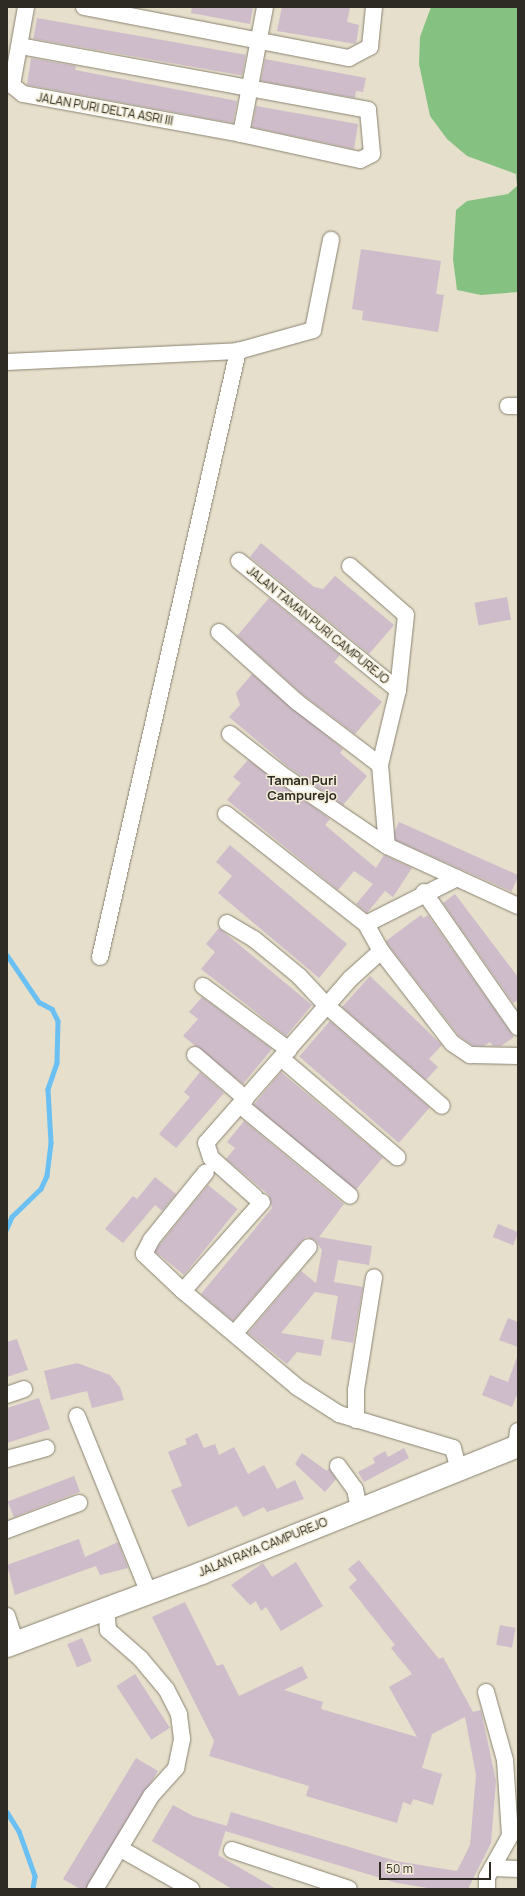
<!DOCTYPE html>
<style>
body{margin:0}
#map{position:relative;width:525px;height:1896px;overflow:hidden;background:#e6dfcb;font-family:Manrope,sans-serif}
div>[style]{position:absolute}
.forest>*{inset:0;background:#85c282}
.stream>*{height:4.5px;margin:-2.25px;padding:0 2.25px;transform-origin:2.25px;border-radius:2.25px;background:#6bc0f3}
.building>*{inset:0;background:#cebcca;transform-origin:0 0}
.roads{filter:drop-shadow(0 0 1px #898371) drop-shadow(0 0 1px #898371)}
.minor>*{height:16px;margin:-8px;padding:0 8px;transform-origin:8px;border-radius:8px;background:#fff}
.primary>*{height:22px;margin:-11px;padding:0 11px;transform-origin:11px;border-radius:11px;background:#fff}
span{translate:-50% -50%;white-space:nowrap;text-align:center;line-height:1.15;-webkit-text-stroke:3px #f3edd8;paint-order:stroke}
.street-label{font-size:12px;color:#2d2b23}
.neighbourhood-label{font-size:13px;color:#2d2b23;font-weight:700}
.frame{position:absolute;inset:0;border:8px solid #2d2b23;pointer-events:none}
.scale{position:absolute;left:379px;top:1862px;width:112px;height:18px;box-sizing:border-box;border:2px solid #2d2b23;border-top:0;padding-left:5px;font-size:12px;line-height:14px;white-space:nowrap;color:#2d2b23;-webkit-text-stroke:3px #f3edd8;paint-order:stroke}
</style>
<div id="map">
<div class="forest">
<div style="clip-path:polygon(431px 7px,518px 7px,518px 292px,481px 295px,457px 290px,453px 259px,456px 210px,467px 201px,508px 194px,517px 186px,516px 174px,467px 156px,447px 139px,430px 116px,419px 64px,420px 37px)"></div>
</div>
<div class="stream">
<div style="left:7px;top:955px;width:57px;rotate:55.8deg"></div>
<div style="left:39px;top:1002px;width:15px;rotate:28deg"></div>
<div style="left:52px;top:1009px;width:13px;rotate:63deg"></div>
<div style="left:58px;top:1021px;width:42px;rotate:91.4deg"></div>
<div style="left:57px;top:1063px;width:28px;rotate:109deg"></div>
<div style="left:48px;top:1089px;width:54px;rotate:86.8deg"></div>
<div style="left:51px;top:1143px;width:33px;rotate:97deg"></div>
<div style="left:47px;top:1176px;width:14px;rotate:115deg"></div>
<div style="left:41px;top:1189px;width:40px;rotate:136deg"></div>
<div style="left:12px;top:1217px;width:13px;rotate:113deg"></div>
<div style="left:7px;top:1812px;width:22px;rotate:58deg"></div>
<div style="left:19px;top:1831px;width:48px;rotate:70.4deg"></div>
<div style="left:35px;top:1876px;width:13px;rotate:99deg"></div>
</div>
<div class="building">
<div style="clip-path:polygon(192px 7px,253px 7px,250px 24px,191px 13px)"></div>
<div style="clip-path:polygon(282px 7px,350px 7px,347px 22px,359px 25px,356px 44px,277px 31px)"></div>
<div style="left:37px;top:18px;width:212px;height:21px;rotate:10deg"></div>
<div style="clip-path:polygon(31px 58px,76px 66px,75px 70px,237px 101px,233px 123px,27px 85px)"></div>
<div style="clip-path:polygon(265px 59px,366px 78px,363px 92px,356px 91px,355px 98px,261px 81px)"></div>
<div style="clip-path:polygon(256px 106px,358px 124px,354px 149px,252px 127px)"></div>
<div style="clip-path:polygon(361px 249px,441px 261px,436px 294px,444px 295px,438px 332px,362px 320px,363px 311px,352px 309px)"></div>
<div style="clip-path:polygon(261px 543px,314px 587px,323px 589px,335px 576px,394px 625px,369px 654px,250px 557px)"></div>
<div style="left:507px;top:597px;width:23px;height:33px;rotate:80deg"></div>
<div style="clip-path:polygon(269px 598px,340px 655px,334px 662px,382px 702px,355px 734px,303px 695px,237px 636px)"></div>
<div style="clip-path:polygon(252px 674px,343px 749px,340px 753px,367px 776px,343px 805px,287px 766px,229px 717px,240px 705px,236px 693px)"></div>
<div style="clip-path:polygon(248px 760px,330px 819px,325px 825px,376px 868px,384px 855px,412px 868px,393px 897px,385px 891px,367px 913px,356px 904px,373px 884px,354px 871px,338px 890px,227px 800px,241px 783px,233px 777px)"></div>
<div style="left:399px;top:822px;width:131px;height:18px;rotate:24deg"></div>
<div style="clip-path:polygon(230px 845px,347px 944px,319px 978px,218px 893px,232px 876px,216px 862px)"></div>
<div style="clip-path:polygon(455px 894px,518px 977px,518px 1000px,513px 1003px,443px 903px)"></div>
<div style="clip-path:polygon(421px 915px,423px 918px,428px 915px,514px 1037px,501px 1046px,493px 1046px,490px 1042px,484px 1046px,473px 1046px,459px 1036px,389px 946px,386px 941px)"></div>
<div style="clip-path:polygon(219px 928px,312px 1005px,286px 1036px,201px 969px,215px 952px,206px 944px)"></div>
<div style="clip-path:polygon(370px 976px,442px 1045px,429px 1059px,438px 1067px,426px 1080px,342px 1007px)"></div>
<div style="clip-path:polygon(202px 997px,272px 1049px,243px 1084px,183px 1036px,198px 1019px,189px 1012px)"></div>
<div style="left:330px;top:1021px;width:132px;height:47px;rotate:41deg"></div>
<div style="clip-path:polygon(200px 1072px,224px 1093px,176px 1148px,159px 1134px,190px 1097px,184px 1092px)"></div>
<div style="left:281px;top:1072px;width:133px;height:43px;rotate:40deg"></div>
<div style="clip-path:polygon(244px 1121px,344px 1204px,319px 1237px,372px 1246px,369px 1265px,338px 1260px,334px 1282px,363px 1287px,353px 1343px,331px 1339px,338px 1296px,315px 1292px,281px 1333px,324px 1340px,321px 1356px,297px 1352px,287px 1364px,248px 1333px,301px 1271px,316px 1283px,322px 1250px,315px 1240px,306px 1237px,302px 1241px,233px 1321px,201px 1294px,272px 1208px,269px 1195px,226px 1159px,235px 1148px,227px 1142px)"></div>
<div style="clip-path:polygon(155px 1177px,176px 1194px,162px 1211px,155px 1205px,123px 1243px,105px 1229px,133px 1196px,137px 1199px)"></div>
<div style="left:208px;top:1185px;width:38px;height:85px;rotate:39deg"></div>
<div style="left:498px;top:1224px;width:22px;height:14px;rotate:22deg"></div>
<div style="clip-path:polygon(508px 1318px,518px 1322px,518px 1347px,499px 1340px)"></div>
<div style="clip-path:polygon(17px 1339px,28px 1370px,7px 1377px,7px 1342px)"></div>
<div style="clip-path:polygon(517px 1357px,518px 1392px,512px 1407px,482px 1395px,490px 1375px,508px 1382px)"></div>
<div style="clip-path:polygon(77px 1363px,110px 1375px,120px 1387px,124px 1400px,92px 1408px,87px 1391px,51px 1400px,44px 1371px)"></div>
<div style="clip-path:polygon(39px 1398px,50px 1429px,7px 1443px,7px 1408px)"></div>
<div style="clip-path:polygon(197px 1433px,204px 1448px,215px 1444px,219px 1455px,234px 1447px,248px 1474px,264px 1465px,277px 1489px,295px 1480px,304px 1499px,267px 1512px,264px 1507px,243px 1517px,237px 1506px,188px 1527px,171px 1490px,182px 1486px,168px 1452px,187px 1444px,185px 1439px)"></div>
<div style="clip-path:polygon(404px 1448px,409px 1458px,364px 1482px,358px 1472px,375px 1463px,373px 1458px,385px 1451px,388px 1457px)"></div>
<div style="clip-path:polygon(302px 1453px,327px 1471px,329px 1468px,336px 1479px,325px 1492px,295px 1464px)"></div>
<div style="left:74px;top:1476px;width:17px;height:71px;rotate:69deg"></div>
<div style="clip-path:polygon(79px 1539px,85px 1557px,118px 1542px,128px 1568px,100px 1575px,96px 1566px,15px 1595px,7px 1565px)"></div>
<div style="clip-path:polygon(359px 1560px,439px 1659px,443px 1657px,473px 1712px,481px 1710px,496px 1781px,491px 1843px,468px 1889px,434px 1889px,397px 1883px,225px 1831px,231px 1812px,396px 1861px,457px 1871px,470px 1845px,476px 1775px,465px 1717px,432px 1734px,422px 1768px,442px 1774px,433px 1805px,413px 1799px,411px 1805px,403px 1802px,397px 1823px,306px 1796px,309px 1786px,209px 1756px,214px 1741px,152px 1617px,185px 1602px,217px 1666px,223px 1664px,239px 1696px,302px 1666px,308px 1678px,284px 1690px,323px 1702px,321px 1709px,417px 1737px,389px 1687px,412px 1674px,391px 1648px,395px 1645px,349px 1587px,357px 1580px,348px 1569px)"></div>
<div style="clip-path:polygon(296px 1562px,323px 1606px,281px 1631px,266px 1607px,261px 1611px,256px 1601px,250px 1605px,231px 1585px,263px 1563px,272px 1577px)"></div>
<div style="left:500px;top:1625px;width:16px;height:20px;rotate:11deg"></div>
<div style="left:82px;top:1638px;width:25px;height:16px;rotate:67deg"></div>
<div style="left:135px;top:1674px;width:64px;height:22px;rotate:57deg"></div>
<div style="clip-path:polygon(136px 1758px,158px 1771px,86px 1889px,80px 1889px,63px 1879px)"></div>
<div style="clip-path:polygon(173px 1805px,193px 1816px,227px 1826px,218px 1855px,276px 1889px,232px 1889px,152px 1841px)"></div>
</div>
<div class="roads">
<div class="minor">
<div style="left:84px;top:7px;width:270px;rotate:10.9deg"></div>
<div style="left:349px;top:58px;width:24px;rotate:-28deg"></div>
<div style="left:370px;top:47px;width:40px;rotate:-84.3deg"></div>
<div style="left:20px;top:46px;width:354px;rotate:10.4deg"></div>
<div style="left:368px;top:110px;width:44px;rotate:84.8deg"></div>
<div style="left:372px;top:154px;width:13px;rotate:153deg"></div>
<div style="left:360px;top:160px;width:122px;rotate:-167.7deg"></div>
<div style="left:241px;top:134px;width:222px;rotate:-169.6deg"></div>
<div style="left:23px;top:94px;width:14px;rotate:-141deg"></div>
<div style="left:12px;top:85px;width:79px;rotate:-79.8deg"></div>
<div style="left:241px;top:134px;width:129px;rotate:-79.3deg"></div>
<div style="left:7px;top:362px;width:231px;rotate:-2.7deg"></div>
<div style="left:238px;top:351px;width:78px;rotate:-15.6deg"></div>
<div style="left:313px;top:330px;width:92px;rotate:-78.7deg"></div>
<div style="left:508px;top:406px;width:10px"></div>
<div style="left:239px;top:561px;width:205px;rotate:39.1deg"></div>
<div style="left:350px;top:566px;width:74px;rotate:41.2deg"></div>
<div style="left:406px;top:615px;width:75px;rotate:96.1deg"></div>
<div style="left:398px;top:690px;width:77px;rotate:103.5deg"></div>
<div style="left:380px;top:765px;width:81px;rotate:85.1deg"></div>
<div style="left:219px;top:632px;width:105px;rotate:41.9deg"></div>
<div style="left:297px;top:702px;width:104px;rotate:37.2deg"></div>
<div style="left:230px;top:734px;width:65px;rotate:38.1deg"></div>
<div style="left:281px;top:774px;width:128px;rotate:34.2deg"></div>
<div style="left:387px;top:846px;width:144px;rotate:24.6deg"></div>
<div style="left:226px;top:814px;width:178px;rotate:38.2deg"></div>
<div style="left:366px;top:924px;width:31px;rotate:61deg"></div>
<div style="left:381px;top:951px;width:116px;rotate:52.3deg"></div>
<div style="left:452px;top:1043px;width:22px;rotate:34deg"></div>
<div style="left:470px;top:1055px;width:48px;rotate:1.2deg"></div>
<div style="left:424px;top:892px;width:165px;rotate:55.2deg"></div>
<div style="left:227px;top:923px;width:31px;rotate:31deg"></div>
<div style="left:254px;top:939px;width:58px;rotate:39.4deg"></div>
<div style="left:299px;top:976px;width:41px;rotate:47deg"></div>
<div style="left:327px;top:1006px;width:152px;rotate:41deg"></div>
<div style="left:366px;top:924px;width:102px;rotate:-26.8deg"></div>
<div style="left:100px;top:957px;width:622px;rotate:-77.17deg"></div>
<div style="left:203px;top:986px;width:107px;rotate:36.7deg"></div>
<div style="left:195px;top:1055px;width:67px;rotate:40.8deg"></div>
<div style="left:281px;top:1058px;width:153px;rotate:40.5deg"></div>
<div style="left:241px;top:1106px;width:141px;rotate:39.5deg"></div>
<div style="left:255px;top:1197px;width:59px;rotate:-138.4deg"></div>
<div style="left:211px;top:1158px;width:16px;rotate:-108deg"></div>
<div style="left:206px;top:1143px;width:218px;rotate:-48.7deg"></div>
<div style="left:350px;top:979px;width:42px;rotate:-42.1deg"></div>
<div style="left:262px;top:1202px;width:119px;rotate:131.6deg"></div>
<div style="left:183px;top:1291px;width:149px;rotate:40.1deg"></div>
<div style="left:297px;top:1387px;width:50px;rotate:32.7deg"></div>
<div style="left:339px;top:1414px;width:119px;rotate:16.6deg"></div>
<div style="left:453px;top:1448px;width:23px;rotate:75deg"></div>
<div style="left:183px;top:1291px;width:54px;rotate:-136.5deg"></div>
<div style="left:144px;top:1254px;width:16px;rotate:-63deg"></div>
<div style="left:151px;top:1240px;width:87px;rotate:-51deg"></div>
<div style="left:235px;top:1333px;width:113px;rotate:-49.3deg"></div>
<div style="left:7px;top:1395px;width:18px;rotate:-19deg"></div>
<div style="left:77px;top:1416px;width:191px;rotate:67.9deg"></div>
<div style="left:356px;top:1420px;width:30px;rotate:-90deg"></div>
<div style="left:356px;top:1390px;width:114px;rotate:-80.9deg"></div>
<div style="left:516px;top:1447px;width:16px;rotate:-83deg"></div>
<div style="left:7px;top:1459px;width:41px;rotate:-15.4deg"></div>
<div style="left:338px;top:1466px;width:29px;rotate:54deg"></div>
<div style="left:355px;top:1489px;width:20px;rotate:79deg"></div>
<div style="left:7px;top:1530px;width:77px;rotate:-20.6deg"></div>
<div style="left:7px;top:1616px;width:28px;rotate:72deg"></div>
<div style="left:486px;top:1692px;width:71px;rotate:74.4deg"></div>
<div style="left:505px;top:1760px;width:76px;rotate:86.2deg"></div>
<div style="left:510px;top:1836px;width:47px;rotate:119.3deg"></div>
<div style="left:487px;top:1877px;width:12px;rotate:90deg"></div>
<div style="left:121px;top:1849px;width:81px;rotate:29.7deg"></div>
<div style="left:232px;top:1850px;width:123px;rotate:18.4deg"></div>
<div style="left:492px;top:1868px;width:26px;rotate:2deg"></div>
<div style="left:95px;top:1889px;width:109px;rotate:-58.9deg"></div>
<div style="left:151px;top:1796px;width:38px;rotate:-48deg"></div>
<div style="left:176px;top:1768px;width:30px;rotate:-78deg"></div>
<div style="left:182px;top:1739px;width:25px;rotate:-97deg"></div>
<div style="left:179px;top:1714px;width:28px;rotate:-117deg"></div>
<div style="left:166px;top:1689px;width:39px;rotate:-130deg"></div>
<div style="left:141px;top:1659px;width:44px;rotate:-138.7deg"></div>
<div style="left:108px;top:1630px;width:21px;rotate:-95deg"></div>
</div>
<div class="primary">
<div style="left:7px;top:1646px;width:208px;rotate:-20.5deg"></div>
<div style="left:202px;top:1573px;width:341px;rotate:-21.9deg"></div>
</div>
</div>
<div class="street-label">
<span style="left:105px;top:109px;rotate:10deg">JALAN PURI DELTA ASRI III</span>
<span style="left:318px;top:625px;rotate:39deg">JALAN TAMAN PURI CAMPUREJO</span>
<span style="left:263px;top:1547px;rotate:-22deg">JALAN RAYA CAMPUREJO</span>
</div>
<div class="neighbourhood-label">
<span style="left:302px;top:788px">Taman Puri<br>Campurejo</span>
</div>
<div class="frame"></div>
<div class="scale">50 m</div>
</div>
